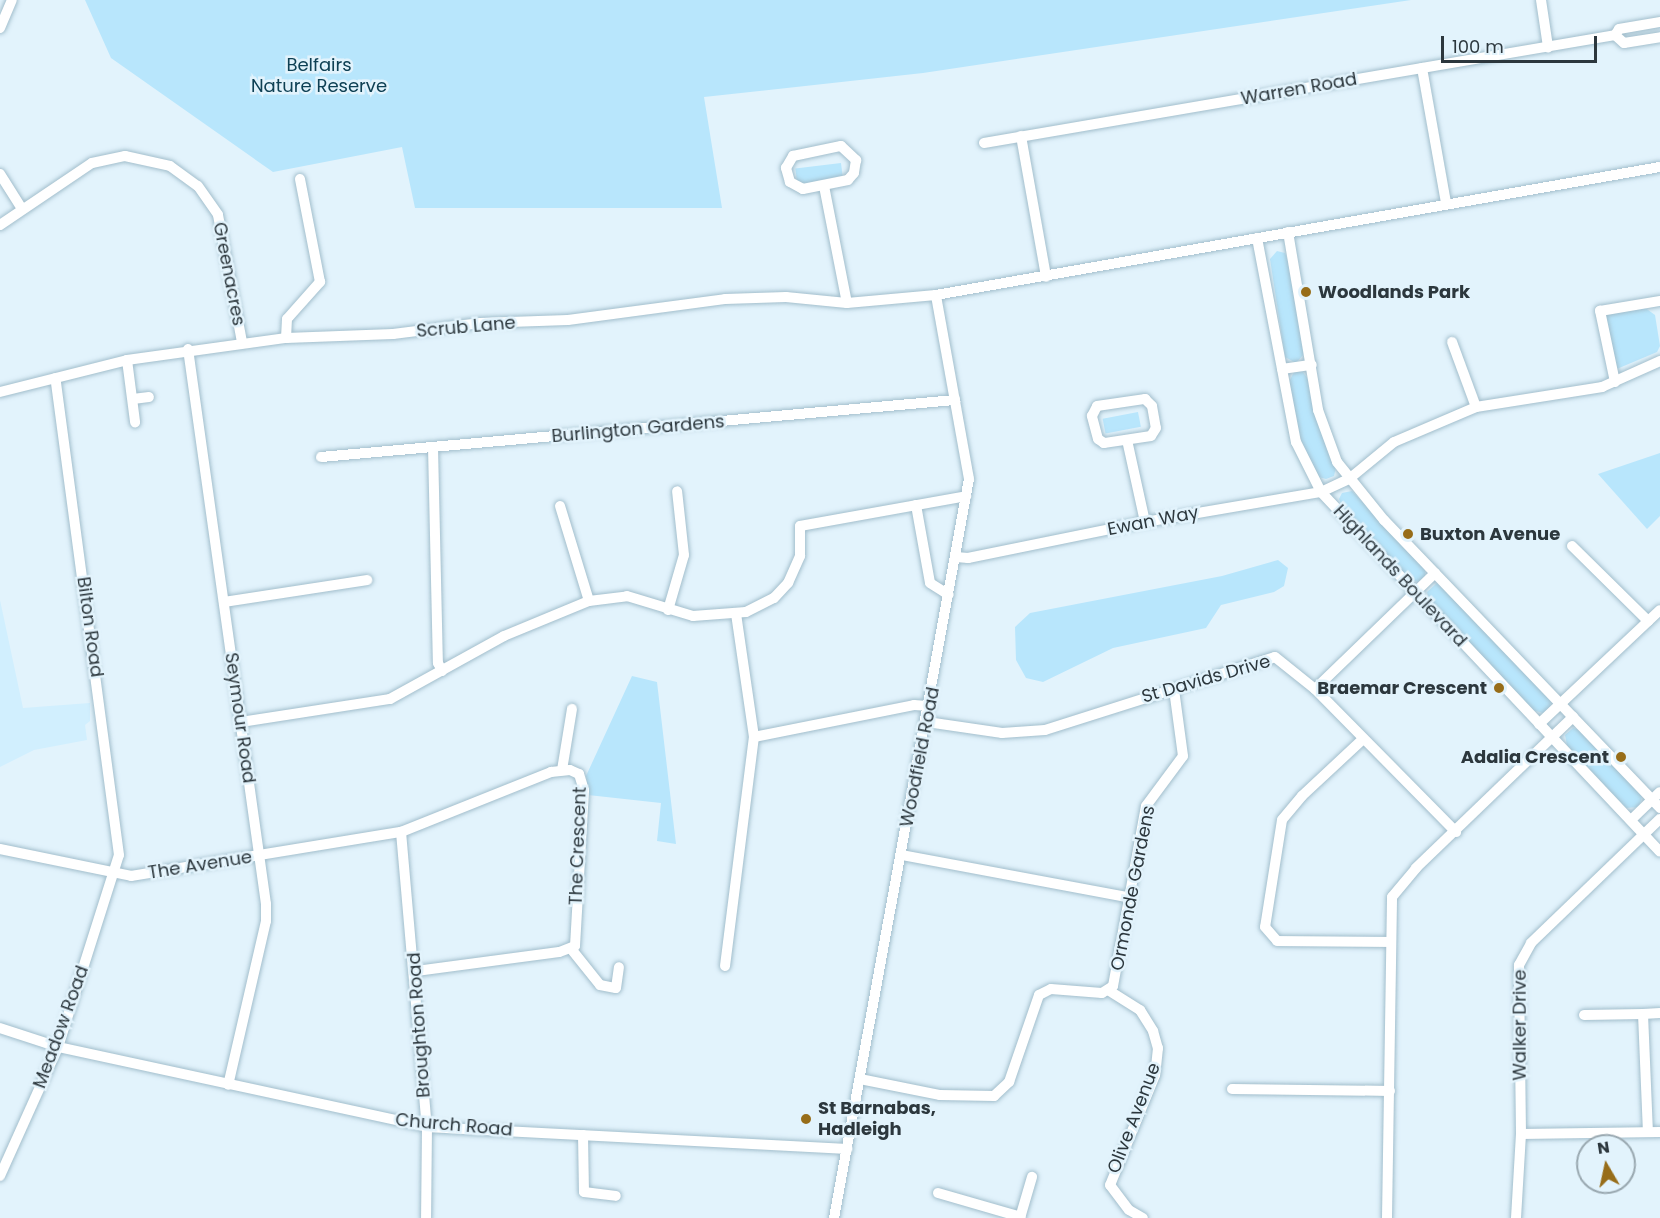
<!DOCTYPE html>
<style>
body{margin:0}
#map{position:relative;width:1660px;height:1218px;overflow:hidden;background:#e2f3fc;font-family:Poppins,sans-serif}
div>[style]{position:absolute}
.built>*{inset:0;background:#d1effe}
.green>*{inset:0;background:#b8e6fc;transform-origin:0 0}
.roads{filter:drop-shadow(0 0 2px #a2becc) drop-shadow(0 0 2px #a2becc)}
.street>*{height:10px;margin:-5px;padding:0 5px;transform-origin:5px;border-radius:5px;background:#fff}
.dots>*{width:16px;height:16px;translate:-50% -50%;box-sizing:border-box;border:3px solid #e2f3fc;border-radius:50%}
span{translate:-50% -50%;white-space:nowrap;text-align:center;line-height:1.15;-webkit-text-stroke:5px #e2f3fc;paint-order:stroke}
.park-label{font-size:18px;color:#0e4054}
.street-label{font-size:18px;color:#2c373d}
.poi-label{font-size:18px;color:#2c373d;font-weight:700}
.left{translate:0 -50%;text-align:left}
.right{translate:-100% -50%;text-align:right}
.north{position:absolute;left:1576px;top:1134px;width:60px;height:60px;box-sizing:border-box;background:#e2f3fc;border:2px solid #99a8b0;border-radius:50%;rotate:351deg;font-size:16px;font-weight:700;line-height:24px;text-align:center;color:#2c373d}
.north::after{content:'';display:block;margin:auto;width:21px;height:27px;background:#976d19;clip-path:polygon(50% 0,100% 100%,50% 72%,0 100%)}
.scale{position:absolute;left:1441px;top:36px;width:156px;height:27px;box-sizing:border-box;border:3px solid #2c373d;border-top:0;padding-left:8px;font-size:18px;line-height:21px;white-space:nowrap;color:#2c373d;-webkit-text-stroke:4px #e2f3fc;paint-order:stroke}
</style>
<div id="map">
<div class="built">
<div style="clip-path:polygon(0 600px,23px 708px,90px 703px,90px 721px,85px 725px,87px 740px,34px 750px,0 767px)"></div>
</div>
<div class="green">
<div style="clip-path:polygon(85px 0,1411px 0,923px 73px,704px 97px,722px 208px,415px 208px,402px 147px,273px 172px,111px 58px)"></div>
<div style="left:841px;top:163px;width:16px;height:46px;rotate:83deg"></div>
<div style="clip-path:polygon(1277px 251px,1285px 253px,1288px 261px,1304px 354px,1296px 363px,1285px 357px,1270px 259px)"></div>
<div style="clip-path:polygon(1644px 307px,1655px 315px,1660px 346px,1657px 352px,1612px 371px,1605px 315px)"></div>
<div style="clip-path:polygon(1302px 371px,1308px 379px,1320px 429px,1336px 467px,1334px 476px,1326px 479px,1319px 477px,1301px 440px,1289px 382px,1294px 372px)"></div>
<div style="left:1138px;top:412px;width:15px;height:36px;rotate:79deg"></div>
<div style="clip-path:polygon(1660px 453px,1660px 516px,1647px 529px,1598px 474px)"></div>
<div style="clip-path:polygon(1352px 491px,1425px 568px,1425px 576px,1418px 582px,1409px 579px,1342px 506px,1339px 499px,1342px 493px)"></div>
<div style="clip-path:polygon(1278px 560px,1288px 568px,1284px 586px,1274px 592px,1221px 605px,1206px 628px,1113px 648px,1043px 682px,1026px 678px,1016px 660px,1015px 627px,1030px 613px,1222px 576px)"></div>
<div style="clip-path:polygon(1437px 583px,1551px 698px,1550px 708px,1543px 713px,1532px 710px,1429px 600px,1427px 592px)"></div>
<div style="clip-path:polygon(632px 676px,657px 682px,676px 844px,657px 841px,661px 803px,588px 795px,586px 776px)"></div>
<div style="clip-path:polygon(1573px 728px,1580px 730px,1642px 796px,1639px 807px,1626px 808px,1567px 745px,1565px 735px)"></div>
</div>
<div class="roads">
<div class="street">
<div style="left:1541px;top:0;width:48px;rotate:81.5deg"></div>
<div style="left:0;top:28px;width:30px;rotate:-67deg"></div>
<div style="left:1615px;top:35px;width:12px;rotate:42deg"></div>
<div style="left:1624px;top:43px;width:36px;rotate:-9deg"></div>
<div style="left:1422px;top:68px;width:137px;rotate:79.9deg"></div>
<div style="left:1021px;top:136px;width:143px;rotate:79.9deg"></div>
<div style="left:984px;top:143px;width:640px;rotate:-9.71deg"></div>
<div style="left:1615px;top:35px;width:7px;rotate:-56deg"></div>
<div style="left:1619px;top:29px;width:42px;rotate:-9.7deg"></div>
<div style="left:841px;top:146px;width:21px;rotate:43deg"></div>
<div style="left:856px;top:160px;width:13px;rotate:99deg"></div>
<div style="left:854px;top:173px;width:9px;rotate:131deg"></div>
<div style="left:848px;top:180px;width:46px;rotate:168.7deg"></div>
<div style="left:803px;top:189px;width:15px;rotate:-152deg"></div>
<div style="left:790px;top:182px;width:15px;rotate:-106deg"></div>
<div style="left:786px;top:168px;width:14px;rotate:-60deg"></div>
<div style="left:793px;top:156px;width:49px;rotate:-11.8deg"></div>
<div style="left:0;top:174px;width:41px;rotate:57.8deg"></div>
<div style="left:824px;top:186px;width:119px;rotate:78.9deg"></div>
<div style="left:0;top:225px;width:111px;rotate:-34deg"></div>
<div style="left:92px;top:163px;width:34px;rotate:-12deg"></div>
<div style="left:125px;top:156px;width:46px;rotate:12.5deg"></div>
<div style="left:170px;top:166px;width:34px;rotate:36deg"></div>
<div style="left:198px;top:186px;width:35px;rotate:55deg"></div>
<div style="left:218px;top:215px;width:129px;rotate:79.3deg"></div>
<div style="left:1288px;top:232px;width:181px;rotate:80.4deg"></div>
<div style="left:1318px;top:410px;width:55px;rotate:69.9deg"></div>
<div style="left:1337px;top:462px;width:75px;rotate:51deg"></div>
<div style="left:1384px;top:520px;width:399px;rotate:46.2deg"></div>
<div style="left:1257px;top:238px;width:208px;rotate:79.2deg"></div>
<div style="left:1296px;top:442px;width:56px;rotate:63.4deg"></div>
<div style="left:1321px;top:492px;width:494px;rotate:46.7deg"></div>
<div style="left:286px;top:338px;width:19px;rotate:-87deg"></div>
<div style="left:287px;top:319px;width:50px;rotate:-48.3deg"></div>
<div style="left:320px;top:282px;width:105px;rotate:-101deg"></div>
<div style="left:1452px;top:342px;width:69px;rotate:69.7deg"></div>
<div style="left:188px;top:349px;width:560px;rotate:82deg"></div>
<div style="left:266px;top:904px;width:17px;rotate:90deg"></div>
<div style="left:266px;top:921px;width:168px;rotate:103deg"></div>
<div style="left:127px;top:360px;width:63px;rotate:82.6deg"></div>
<div style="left:1282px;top:369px;width:30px;rotate:-8deg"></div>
<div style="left:1615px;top:382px;width:73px;rotate:-101.9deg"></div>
<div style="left:1600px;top:311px;width:61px;rotate:-9.5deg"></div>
<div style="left:0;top:392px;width:131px;rotate:-14.1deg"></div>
<div style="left:127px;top:360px;width:161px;rotate:-7.9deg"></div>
<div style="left:286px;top:338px;width:107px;rotate:-2.1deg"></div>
<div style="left:393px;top:334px;width:88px;rotate:-7.2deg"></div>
<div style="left:480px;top:323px;width:88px;rotate:-2deg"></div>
<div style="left:568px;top:320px;width:158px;rotate:-7.6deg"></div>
<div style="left:725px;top:299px;width:61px;rotate:-1.9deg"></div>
<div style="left:786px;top:297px;width:61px;rotate:5.6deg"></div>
<div style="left:847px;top:303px;width:89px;rotate:-5.1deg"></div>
<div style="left:936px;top:295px;width:735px;rotate:-10.03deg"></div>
<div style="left:133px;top:399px;width:16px;rotate:-7deg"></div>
<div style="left:1145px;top:399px;width:10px;rotate:45deg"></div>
<div style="left:1152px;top:406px;width:22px;rotate:80deg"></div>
<div style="left:1156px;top:428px;width:9px;rotate:122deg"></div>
<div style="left:1151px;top:436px;width:48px;rotate:171.5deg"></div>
<div style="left:1104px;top:443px;width:7px;rotate:-146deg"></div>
<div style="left:1098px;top:439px;width:24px;rotate:-105deg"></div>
<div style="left:1092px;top:416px;width:11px;rotate:-63deg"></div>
<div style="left:1097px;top:406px;width:49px;rotate:-8.3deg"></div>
<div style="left:1127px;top:440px;width:84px;rotate:77.6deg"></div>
<div style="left:433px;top:447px;width:216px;rotate:88.7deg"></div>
<div style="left:438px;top:663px;width:9px;rotate:63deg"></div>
<div style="left:321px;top:457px;width:637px;rotate:-5.14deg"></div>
<div style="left:916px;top:505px;width:79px;rotate:79.8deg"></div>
<div style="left:930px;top:583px;width:22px;rotate:32deg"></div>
<div style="left:560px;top:506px;width:99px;rotate:73deg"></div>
<div style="left:1572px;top:546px;width:107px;rotate:44.6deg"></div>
<div style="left:956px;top:557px;width:12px;rotate:5deg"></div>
<div style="left:968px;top:558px;width:181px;rotate:-11.5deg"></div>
<div style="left:1145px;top:522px;width:179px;rotate:-9.7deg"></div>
<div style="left:1321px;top:492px;width:31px;rotate:-25deg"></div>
<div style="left:1349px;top:479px;width:58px;rotate:-39.4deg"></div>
<div style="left:1394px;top:442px;width:89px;rotate:-23.1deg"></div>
<div style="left:1476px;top:407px;width:128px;rotate:-9deg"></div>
<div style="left:1602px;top:387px;width:64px;rotate:-24.1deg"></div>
<div style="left:224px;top:602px;width:145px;rotate:-8.7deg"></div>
<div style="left:668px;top:610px;width:57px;rotate:-73.8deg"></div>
<div style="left:684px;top:555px;width:64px;rotate:-96.2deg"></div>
<div style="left:1315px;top:689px;width:167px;rotate:-44deg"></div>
<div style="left:241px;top:722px;width:151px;rotate:-8.8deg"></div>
<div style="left:390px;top:699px;width:130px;rotate:-28.9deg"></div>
<div style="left:504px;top:636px;width:92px;rotate:-22.4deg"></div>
<div style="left:589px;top:601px;width:38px;rotate:-7deg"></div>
<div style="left:627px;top:596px;width:69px;rotate:16.9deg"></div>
<div style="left:693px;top:616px;width:53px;rotate:-4.3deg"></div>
<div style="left:746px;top:612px;width:31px;rotate:-27deg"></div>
<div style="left:774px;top:598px;width:21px;rotate:-47deg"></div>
<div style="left:788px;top:583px;width:30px;rotate:-66deg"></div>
<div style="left:800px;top:556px;width:30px;rotate:-90deg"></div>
<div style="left:800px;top:526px;width:169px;rotate:-10.2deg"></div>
<div style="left:927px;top:722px;width:76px;rotate:8.3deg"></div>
<div style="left:1002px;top:733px;width:43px;rotate:-4deg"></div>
<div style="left:1045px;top:730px;width:241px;rotate:-17.6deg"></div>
<div style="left:1275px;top:657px;width:51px;rotate:38.7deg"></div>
<div style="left:1315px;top:689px;width:201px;rotate:45.4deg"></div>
<div style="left:1539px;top:724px;width:166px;rotate:-43.3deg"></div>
<div style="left:754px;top:737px;width:163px;rotate:-11.3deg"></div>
<div style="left:914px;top:705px;width:16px;rotate:4deg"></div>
<div style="left:1362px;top:740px;width:82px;rotate:137deg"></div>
<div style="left:1302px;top:796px;width:31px;rotate:130deg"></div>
<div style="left:1282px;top:820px;width:108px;rotate:99deg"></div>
<div style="left:1265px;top:927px;width:18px;rotate:49deg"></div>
<div style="left:1277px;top:941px;width:112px;rotate:0.5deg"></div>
<div style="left:562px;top:770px;width:62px;rotate:-80.7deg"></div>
<div style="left:1631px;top:820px;width:40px;rotate:-44deg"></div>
<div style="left:401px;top:832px;width:296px;rotate:85deg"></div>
<div style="left:427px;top:1127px;width:91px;rotate:90.6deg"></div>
<div style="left:0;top:849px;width:134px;rotate:11.6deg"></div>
<div style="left:131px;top:876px;width:274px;rotate:-9.3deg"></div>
<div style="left:401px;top:832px;width:162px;rotate:-21.8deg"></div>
<div style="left:551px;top:772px;width:19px;rotate:-6deg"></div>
<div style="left:570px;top:770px;width:10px;rotate:24deg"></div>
<div style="left:579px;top:774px;width:17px;rotate:73deg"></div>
<div style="left:584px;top:790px;width:156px;rotate:93.3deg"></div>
<div style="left:575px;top:946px;width:17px;rotate:159deg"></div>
<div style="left:559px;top:952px;width:144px;rotate:172.4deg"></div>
<div style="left:902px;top:855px;width:233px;rotate:10.6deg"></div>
<div style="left:572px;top:950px;width:45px;rotate:51.3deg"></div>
<div style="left:600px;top:985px;width:16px;rotate:11deg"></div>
<div style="left:616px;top:988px;width:21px;rotate:-82deg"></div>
<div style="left:725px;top:966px;width:231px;rotate:-82.8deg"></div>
<div style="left:754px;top:737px;width:124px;rotate:-98.3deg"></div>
<div style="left:1108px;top:990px;width:38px;rotate:32deg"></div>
<div style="left:1140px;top:1010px;width:25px;rotate:58deg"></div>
<div style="left:1153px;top:1031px;width:18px;rotate:74deg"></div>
<div style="left:1158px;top:1048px;width:27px;rotate:96deg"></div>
<div style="left:1155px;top:1075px;width:119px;rotate:112.2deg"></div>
<div style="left:1110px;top:1185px;width:31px;rotate:53deg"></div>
<div style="left:1129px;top:1210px;width:16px;rotate:30deg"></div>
<div style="left:1643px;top:1014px;width:17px;rotate:-3deg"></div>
<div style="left:1584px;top:1015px;width:59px;rotate:-1deg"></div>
<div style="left:1643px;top:1014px;width:118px;rotate:87.6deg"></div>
<div style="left:0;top:1028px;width:61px;rotate:18.1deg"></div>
<div style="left:58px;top:1047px;width:378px;rotate:12.2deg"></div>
<div style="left:427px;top:1127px;width:421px;rotate:3deg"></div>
<div style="left:860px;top:1079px;width:82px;rotate:11.3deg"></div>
<div style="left:940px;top:1095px;width:54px;rotate:1.1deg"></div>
<div style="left:994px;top:1096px;width:21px;rotate:-43deg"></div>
<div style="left:1009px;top:1082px;width:92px;rotate:-71deg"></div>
<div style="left:1039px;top:995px;width:13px;rotate:-27deg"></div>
<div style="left:1051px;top:989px;width:51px;rotate:4.5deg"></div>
<div style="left:1102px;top:993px;width:13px;rotate:-32deg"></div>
<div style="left:1113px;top:986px;width:183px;rotate:-79.6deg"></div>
<div style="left:1146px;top:806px;width:62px;rotate:-53.5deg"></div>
<div style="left:1183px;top:756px;width:68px;rotate:-97.7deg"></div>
<div style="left:1232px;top:1089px;width:158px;rotate:0.7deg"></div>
<div style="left:1521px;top:1134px;width:139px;rotate:-0.8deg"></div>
<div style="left:583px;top:1135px;width:57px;rotate:89deg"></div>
<div style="left:584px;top:1192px;width:32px;rotate:7deg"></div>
<div style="left:0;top:1176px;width:141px;rotate:-65.8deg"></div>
<div style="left:58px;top:1047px;width:201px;rotate:-72.4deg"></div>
<div style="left:119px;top:855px;width:481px;rotate:-97.6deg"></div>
<div style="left:938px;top:1193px;width:86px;rotate:16.1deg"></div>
<div style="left:834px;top:1218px;width:751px;rotate:-79.65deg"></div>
<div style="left:969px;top:479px;width:187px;rotate:-100.2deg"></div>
<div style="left:1020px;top:1218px;width:43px;rotate:-73.7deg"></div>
<div style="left:1387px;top:1218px;width:321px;rotate:-89.1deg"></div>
<div style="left:1392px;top:897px;width:38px;rotate:-50deg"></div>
<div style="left:1416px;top:868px;width:218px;rotate:-43.9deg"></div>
<div style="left:1516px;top:1218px;width:84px;rotate:-86.6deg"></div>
<div style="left:1521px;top:1134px;width:169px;rotate:-90.7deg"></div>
<div style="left:1519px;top:965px;width:25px;rotate:-61deg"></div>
<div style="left:1531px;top:943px;width:179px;rotate:-43.9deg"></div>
</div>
</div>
<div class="dots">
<div style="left:1306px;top:292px;background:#976d19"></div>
<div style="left:1408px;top:534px;background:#976d19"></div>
<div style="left:1499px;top:688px;background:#976d19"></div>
<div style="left:1621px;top:757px;background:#976d19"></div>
<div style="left:806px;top:1119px;background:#976d19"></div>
</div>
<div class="park-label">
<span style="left:319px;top:76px">Belfairs<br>Nature Reserve</span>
</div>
<div class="street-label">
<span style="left:1299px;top:89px;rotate:-10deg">Warren Road</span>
<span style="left:229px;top:274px;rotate:79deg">Greenacres</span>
<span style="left:466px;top:327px;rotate:-5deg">Scrub Lane</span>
<span style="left:638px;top:429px;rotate:-5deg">Burlington Gardens</span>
<span style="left:1153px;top:521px;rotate:-11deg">Ewan Way</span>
<span style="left:1400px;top:576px;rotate:47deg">Highlands Boulevard</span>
<span style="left:90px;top:627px;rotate:82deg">Bilton Road</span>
<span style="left:1206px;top:679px;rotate:-16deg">St Davids Drive</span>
<span style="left:240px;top:718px;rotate:82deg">Seymour Road</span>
<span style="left:920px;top:757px;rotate:-79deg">Woodfield Road</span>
<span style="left:578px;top:846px;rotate:-88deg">The Crescent</span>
<span style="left:200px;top:865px;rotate:-9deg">The Avenue</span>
<span style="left:1133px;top:888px;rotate:-79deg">Ormonde Gardens</span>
<span style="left:419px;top:1025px;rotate:-94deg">Broughton Road</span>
<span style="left:1520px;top:1025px;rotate:-90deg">Walker Drive</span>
<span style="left:61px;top:1027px;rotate:-70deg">Meadow Road</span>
<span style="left:1134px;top:1118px;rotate:-69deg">Olive Avenue</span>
<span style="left:454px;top:1125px;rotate:5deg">Church Road</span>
</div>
<div class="poi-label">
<span class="left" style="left:1318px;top:292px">Woodlands Park</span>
<span class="left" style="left:1420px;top:534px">Buxton Avenue</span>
<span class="right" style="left:1487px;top:688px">Braemar Crescent</span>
<span class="right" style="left:1609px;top:757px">Adalia Crescent</span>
<span class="left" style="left:818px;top:1119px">St Barnabas,<br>Hadleigh</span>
</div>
<div class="north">N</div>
<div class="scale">100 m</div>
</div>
